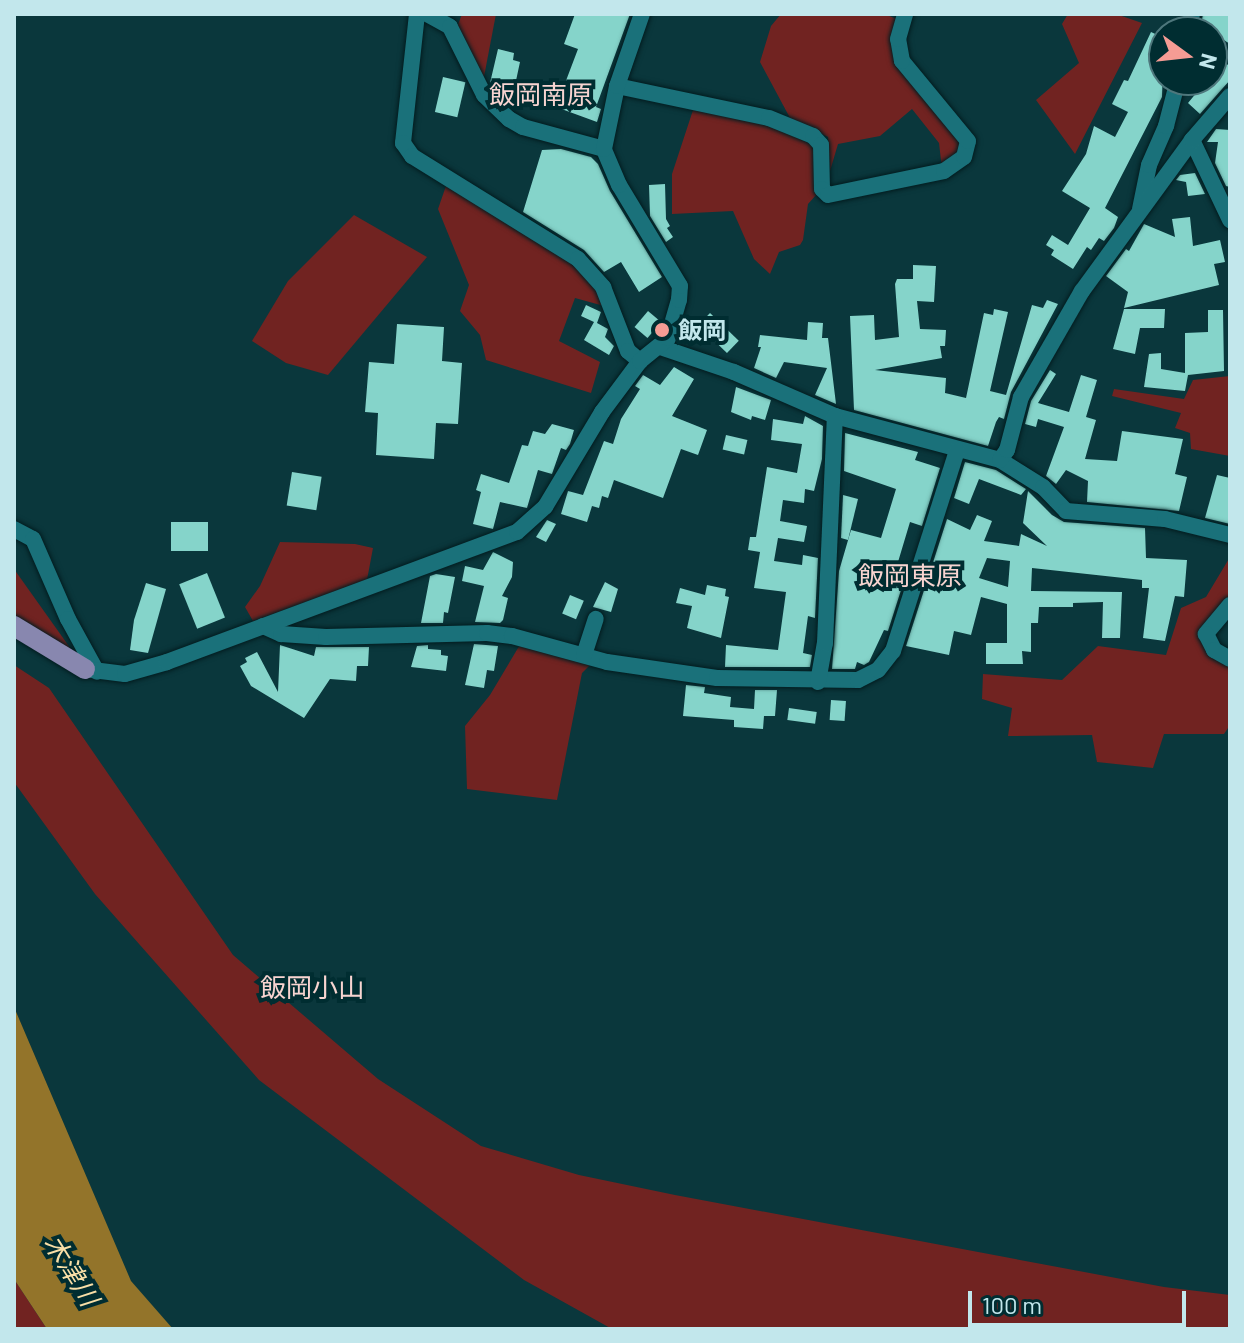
<!DOCTYPE html>
<meta charset="utf-8">
<style>
body{margin:0}
#map{position:relative;width:1244px;height:1343px;overflow:hidden;background:#0a373c;font-family:Barlow,"Noto Sans JP",sans-serif}
div>[style]{position:absolute}
.green>*{inset:0;background:#712321}
.water>*{inset:0;background:#93742a}
.building>*{inset:0;background:#85d4ca;transform-origin:0 0}
.roads{filter:drop-shadow(0 0 2px #031c1f) drop-shadow(0 0 2px #031c1f)}
.minor>*{height:16px;margin:-8px;padding:0 8px;transform-origin:8px;border-radius:8px;background:#1a717a}
.major>*{height:20px;margin:-10px;padding:0 10px;transform-origin:10px;border-radius:10px;background:#8887af}
.dots>*{width:22px;height:22px;translate:-50% -50%;box-sizing:border-box;border:4px solid #002d31;border-radius:50%}
span{translate:-50% -50%;white-space:nowrap;text-align:center;line-height:1.15;-webkit-text-stroke:8px #002d31;paint-order:stroke}
.poi-label{font-size:24px;color:#c2e7ec;font-weight:700}
.left{translate:0 -50%;text-align:left}
.neighbourhood-label{font-size:26px;color:#f7d4d0}
.water-label{font-size:26px;color:#f9dfa7;font-style:italic}
.frame{position:absolute;inset:0;border:16px solid #c2e7ec;pointer-events:none}
.north{position:absolute;left:1148px;top:16px;width:80px;height:80px;box-sizing:border-box;background:#002d31;border:2px solid #4e777c;border-radius:50%;rotate:105deg;font-size:22px;font-weight:700;line-height:32px;text-align:center;color:#c2e7ec}
.north::after{content:'';display:block;margin:auto;width:28px;height:36px;background:#f59c94;clip-path:polygon(50% 0,100% 100%,50% 72%,0 100%)}
.scale{position:absolute;left:968px;top:1291px;width:218px;height:36px;box-sizing:border-box;border:4px solid #c2e7ec;border-top:0;padding-left:10px;font-size:24px;line-height:28px;white-space:nowrap;color:#c2e7ec;-webkit-text-stroke:6px #002d31;paint-order:stroke}
</style>
<div id="map">
<div class="green">
<div style="clip-path:polygon(462px 14px,496px 14px,483px 82px,456px 30px)"></div>
<div style="clip-path:polygon(781px 14px,884px 14px,897px 19px,894px 55px,960px 143px,957px 154px,942px 169px,939px 143px,912px 109px,880px 136px,838px 144px,830px 171px,828px 137px,790px 118px,760px 62px,771px 26px)"></div>
<div style="clip-path:polygon(1068px 14px,1116px 14px,1142px 23px,1075px 154px,1036px 100px,1079px 63px,1062px 24px)"></div>
<div style="clip-path:polygon(694px 107px,761px 121px,815px 146px,817px 194px,808px 204px,803px 240px,800px 245px,779px 252px,770px 274px,754px 259px,733px 211px,672px 214px,672px 174px)"></div>
<div style="clip-path:polygon(447px 183px,526px 232px,587px 275px,597px 289px,604px 306px,575px 298px,559px 341px,600px 362px,591px 393px,486px 360px,480px 335px,460px 311px,469px 285px,438px 209px)"></div>
<div style="clip-path:polygon(354px 215px,427px 257px,328px 375px,286px 363px,252px 341px,288px 281px)"></div>
<div style="clip-path:polygon(1230px 376px,1230px 456px,1191px 449px,1190px 433px,1175px 428px,1181px 413px,1112px 396px,1114px 389px,1184px 399px,1193px 380px)"></div>
<div style="clip-path:polygon(280px 542px,355px 544px,373px 548px,367px 580px,253px 621px,245px 607px,260px 586px)"></div>
<div style="clip-path:polygon(1230px 557px,1229px 596px,1219px 615px,1201px 631px,1230px 662px,1230px 725px,1224px 734px,1164px 734px,1153px 768px,1097px 762px,1092px 735px,1008px 736px,1012px 708px,982px 699px,983px 674px,1062px 680px,1098px 646px,1166px 655px,1181px 608px,1206px 597px)"></div>
<div style="clip-path:polygon(14px 569px,78px 659px,14px 616px)"></div>
<div style="clip-path:polygon(521px 643px,592px 663px,582px 673px,557px 800px,467px 789px,465px 726px,490px 695px)"></div>
<div style="clip-path:polygon(14px 665px,49px 688px,233px 955px,378px 1079px,481px 1146px,579px 1175px,675px 1195px,1164px 1287px,1230px 1295px,1230px 1329px,612px 1329px,524px 1280px,259px 1080px,95px 894px,14px 782px)"></div>
<div style="clip-path:polygon(14px 1279px,47px 1329px,14px 1329px)"></div>
</div>
<div class="water">
<div style="clip-path:polygon(14px 1007px,131px 1281px,173px 1329px,47px 1329px,14px 1279px)"></div>
</div>
<div class="building">
<div style="clip-path:polygon(575px 14px,630px 14px,596px 107px,601px 109px,597px 122px,556px 107px,578px 49px,564px 44px)"></div>
<div style="clip-path:polygon(1203px 14px,1230px 14px,1230px 44px,1201px 25px)"></div>
<div style="clip-path:polygon(1151px 32px,1164px 38px,1162px 97px,1105px 208px,1118px 217px,1114px 228px,1104px 241px,1099px 238px,1091px 250px,1087px 247px,1073px 269px,1051px 255px,1054px 250px,1046px 245px,1052px 235px,1068px 245px,1090px 208px,1062px 191px,1086px 154px,1094px 126px,1115px 137px,1128px 112px,1112px 104px,1124px 80px,1128px 81px)"></div>
<div style="clip-path:polygon(498px 49px,514px 53px,513px 60px,520px 62px,514px 90px,490px 83px)"></div>
<div style="clip-path:polygon(1212px 56px,1230px 66px,1230px 80px,1200px 114px,1188px 103px,1207px 80px,1212px 80px)"></div>
<div style="left:443px;top:77px;width:23px;height:36px;rotate:13deg"></div>
<div style="clip-path:polygon(1216px 129px,1230px 130px,1230px 187px,1226px 186px,1215px 163px,1218px 142px,1207px 142px)"></div>
<div style="clip-path:polygon(561px 149px,591px 157px,598px 164px,610px 191px,662px 277px,639px 292px,621px 262px,604px 272px,584px 250px,523px 212px,542px 150px)"></div>
<div style="clip-path:polygon(1195px 173px,1205px 194px,1188px 196px,1186px 182px,1176px 180px,1180px 175px)"></div>
<div style="clip-path:polygon(665px 184px,666px 219px,670px 226px,667px 228px,673px 237px,666px 242px,650px 216px,649px 185px)"></div>
<div style="clip-path:polygon(1190px 217px,1193px 246px,1220px 240px,1225px 262px,1214px 264px,1219px 285px,1124px 308px,1128px 292px,1106px 276px,1126px 249px,1129px 251px,1144px 224px,1175px 237px,1172px 219px)"></div>
<div style="clip-path:polygon(913px 265px,936px 266px,934px 302px,917px 301px,920px 329px,946px 330px,945px 346px,940px 346px,942px 358px,875px 370px,946px 378px,945px 393px,966px 398px,984px 313px,993px 315px,994px 309px,1008px 312px,990px 391px,1006px 395px,1032px 305px,1043px 308px,1047px 300px,1058px 304px,1011px 392px,1004px 419px,999px 417px,996px 422px,988px 446px,854px 410px,850px 316px,874px 315px,875px 340px,899px 337px,895px 284px,897px 279px,913px 279px)"></div>
<div style="clip-path:polygon(586px 305px,601px 312px,597px 323px,608px 329px,605px 337px,614px 346px,609px 355px,584px 340px,594px 322px,581px 316px)"></div>
<div style="clip-path:polygon(1124px 309px,1165px 309px,1164px 328px,1140px 328px,1135px 354px,1113px 349px)"></div>
<div style="clip-path:polygon(1208px 310px,1223px 310px,1224px 371px,1188px 375px,1185px 391px,1144px 387px,1149px 354px,1161px 353px,1161px 369px,1185px 373px,1185px 333px,1208px 332px)"></div>
<div style="left:648px;top:311px;width:17px;height:21px;rotate:40deg"></div>
<div style="left:710px;top:313px;width:40px;height:17px;rotate:44deg"></div>
<div style="clip-path:polygon(808px 322px,823px 323px,822px 338px,828px 338px,836px 404px,815px 395px,827px 368px,784px 362px,776px 378px,754px 368px,761px 347px,758px 347px,760px 335px,807px 340px)"></div>
<div style="clip-path:polygon(397px 324px,444px 327px,442px 361px,462px 363px,458px 424px,436px 423px,434px 459px,376px 455px,378px 413px,365px 412px,369px 362px,394px 364px)"></div>
<div style="clip-path:polygon(674px 367px,694px 379px,672px 416px,707px 430px,698px 455px,681px 449px,663px 498px,614px 480px,608px 498px,602px 496px,599px 508px,592px 506px,587px 522px,561px 514px,568px 491px,583px 495px,604px 441px,613px 444px,621px 419px,640px 389px,635px 386px,643px 375px,660px 385px)"></div>
<div style="clip-path:polygon(1050px 370px,1056px 374px,1038px 403px,1069px 412px,1081px 375px,1097px 380px,1086px 417px,1096px 420px,1085px 459px,1117px 461px,1122px 431px,1183px 439px,1175px 474px,1187px 477px,1179px 511px,1087px 502px,1088px 481px,1066px 470px,1056px 484px,1046px 476px,1064px 427px,1038px 419px,1036px 427px,1025px 424px,1031px 401px)"></div>
<div style="clip-path:polygon(736px 387px,771px 400px,765px 420px,752px 416px,751px 420px,731px 412px)"></div>
<div style="clip-path:polygon(805px 416px,823px 426px,822px 459px,814px 491px,805px 489px,804px 503px,783px 500px,780px 521px,807px 526px,804px 542px,778px 538px,774px 561px,802px 565px,803px 555px,818px 558px,815px 618px,808px 616px,803px 653px,812px 655px,810px 667px,725px 667px,726px 645px,778px 650px,786px 592px,754px 588px,760px 552px,748px 550px,750px 537px,756px 537px,767px 467px,797px 473px,802px 444px,771px 440px,773px 419px,803px 424px)"></div>
<div style="clip-path:polygon(552px 424px,574px 430px,570px 444px,566px 450px,561px 448px,552px 474px,538px 470px,527px 508px,500px 502px,493px 529px,473px 524px,481px 492px,476px 490px,481px 474px,509px 483px,522px 445px,528px 446px,533px 431px,545px 434px)"></div>
<div style="clip-path:polygon(845px 433px,918px 452px,915px 460px,940px 468px,922px 526px,910px 522px,898px 562px,909px 565px,888px 631px,884px 630px,869px 662px,864px 665px,857px 662px,855px 669px,832px 669px,839px 571px,851px 530px,881px 538px,896px 489px,844px 471px)"></div>
<div style="left:726px;top:435px;width:22px;height:15px;rotate:13deg"></div>
<div style="clip-path:polygon(965px 462px,996px 470px,1026px 489px,1021px 495px,979px 479px,969px 504px,954px 498px)"></div>
<div style="left:292px;top:472px;width:30px;height:34px;rotate:9deg"></div>
<div style="clip-path:polygon(1217px 475px,1230px 478px,1230px 524px,1205px 518px)"></div>
<div style="clip-path:polygon(evenodd,1028px 491px,1052px 515px,1064px 522px,1145px 528px,1146px 558px,1187px 560px,1184px 597px,1175px 596px,1165px 641px,1143px 638px,1149px 588px,1142px 588px,1142px 580px,1032px 568px,1031px 591px,1122px 592px,1120px 638px,1102px 638px,1103px 602px,1073px 603px,1073px 607px,1039px 607px,1038px 623px,1031px 623px,1031px 652px,1022px 651px,1023px 664px,986px 664px,986px 643px,1007px 643px,1007px 604px,981px 597px,971px 635px,954px 631px,949px 655px,906px 646px,947px 519px,970px 530px,977px 515px,992px 521px,984px 541px,1019px 546px,1021px 534px,1047px 546px,1023px 523px,1028px 491px,987px 558px,1010px 561px,1008px 587px,979px 578px,987px 558px)"></div>
<div style="clip-path:polygon(843px 495px,858px 499px,848px 540px,841px 538px)"></div>
<div style="clip-path:polygon(547px 520px,556px 524px,546px 542px,536px 537px)"></div>
<div style="left:171px;top:522px;width:37px;height:29px"></div>
<div style="clip-path:polygon(493px 552px,513px 562px,512px 577px,502px 596px,508px 598px,503px 620px,500px 623px,475px 622px,484px 586px,462px 581px,465px 566px,483px 570px)"></div>
<div style="left:207px;top:573px;width:48px;height:30px;rotate:68deg"></div>
<div style="clip-path:polygon(436px 574px,455px 577px,448px 613px,444px 612px,443px 623px,421px 623px,430px 576px)"></div>
<div style="clip-path:polygon(605px 582px,618px 589px,611px 612px,593px 607px)"></div>
<div style="clip-path:polygon(146px 583px,166px 589px,148px 653px,130px 650px,134px 620px)"></div>
<div style="clip-path:polygon(707px 585px,726px 589px,725px 596px,729px 597px,721px 638px,687px 628px,692px 606px,676px 603px,680px 588px,705px 595px)"></div>
<div style="left:570px;top:595px;width:15px;height:20px;rotate:23deg"></div>
<div style="clip-path:polygon(474px 644px,498px 646px,494px 671px,487px 670px,484px 688px,465px 685px)"></div>
<div style="clip-path:polygon(280px 645px,314px 656px,316px 647px,369px 647px,368px 666px,357px 666px,356px 681px,330px 679px,304px 718px,251px 686px,240px 666px,247px 662px,245px 658px,257px 652px,278px 692px)"></div>
<div style="clip-path:polygon(428px 645px,428px 649px,441px 650px,441px 655px,448px 656px,446px 671px,411px 667px,417px 646px)"></div>
<div style="clip-path:polygon(686px 685px,705px 687px,704px 693px,731px 697px,730px 707px,754px 709px,755px 690px,777px 690px,775px 716px,764px 716px,763px 729px,734px 727px,734px 720px,683px 716px)"></div>
<div style="left:831px;top:700px;width:15px;height:20px;rotate:4deg"></div>
<div style="left:789px;top:708px;width:28px;height:12px;rotate:8deg"></div>
</div>
<div class="roads">
<div class="minor">
<div style="left:417px;top:14px;width:130px;rotate:96.2deg"></div>
<div style="left:403px;top:143px;width:16px;rotate:55deg"></div>
<div style="left:412px;top:156px;width:195px;rotate:31.8deg"></div>
<div style="left:578px;top:259px;width:38px;rotate:48deg"></div>
<div style="left:603px;top:287px;width:69px;rotate:68.7deg"></div>
<div style="left:628px;top:351px;width:16px;rotate:40deg"></div>
<div style="left:427px;top:14px;width:26px;rotate:29deg"></div>
<div style="left:450px;top:27px;width:76px;rotate:63.4deg"></div>
<div style="left:484px;top:95px;width:35px;rotate:44deg"></div>
<div style="left:509px;top:119px;width:16px;rotate:30deg"></div>
<div style="left:523px;top:127px;width:84px;rotate:15.2deg"></div>
<div style="left:1189px;top:32px;width:18px;rotate:-81deg"></div>
<div style="left:617px;top:86px;width:155px;rotate:11.9deg"></div>
<div style="left:769px;top:118px;width:48px;rotate:22.2deg"></div>
<div style="left:813px;top:136px;width:12px;rotate:48deg"></div>
<div style="left:821px;top:145px;width:44px;rotate:88.7deg"></div>
<div style="left:822px;top:189px;width:8px;rotate:45deg"></div>
<div style="left:828px;top:195px;width:118px;rotate:-11.7deg"></div>
<div style="left:944px;top:171px;width:24px;rotate:-35deg"></div>
<div style="left:964px;top:157px;width:16px;rotate:-76deg"></div>
<div style="left:968px;top:141px;width:104px;rotate:-129.5deg"></div>
<div style="left:902px;top:61px;width:22px;rotate:-100deg"></div>
<div style="left:898px;top:39px;width:26px;rotate:-74deg"></div>
<div style="left:1192px;top:140px;width:89px;rotate:64.6deg"></div>
<div style="left:1140px;top:209px;width:45px;rotate:-78.4deg"></div>
<div style="left:1149px;top:165px;width:43px;rotate:-66.4deg"></div>
<div style="left:1166px;top:126px;width:48px;rotate:-75.4deg"></div>
<div style="left:660px;top:347px;width:78px;rotate:18.7deg"></div>
<div style="left:734px;top:372px;width:110px;rotate:23.5deg"></div>
<div style="left:835px;top:416px;width:171px;rotate:14.9deg"></div>
<div style="left:1000px;top:460px;width:51px;rotate:32.1deg"></div>
<div style="left:1043px;top:487px;width:33px;rotate:46deg"></div>
<div style="left:1066px;top:511px;width:99px;rotate:4.6deg"></div>
<div style="left:1165px;top:519px;width:67px;rotate:13.8deg"></div>
<div style="left:1000px;top:460px;width:12px;rotate:-55deg"></div>
<div style="left:1007px;top:450px;width:55px;rotate:-75.2deg"></div>
<div style="left:1021px;top:397px;width:122px;rotate:-60.1deg"></div>
<div style="left:1082px;top:291px;width:187px;rotate:-53.9deg"></div>
<div style="left:1192px;top:140px;width:58px;rotate:-49.2deg"></div>
<div style="left:14px;top:529px;width:21px;rotate:28deg"></div>
<div style="left:33px;top:539px;width:87px;rotate:66.4deg"></div>
<div style="left:68px;top:619px;width:60px;rotate:61.3deg"></div>
<div style="left:1230px;top:605px;width:38px;rotate:130deg"></div>
<div style="left:1206px;top:634px;width:18px;rotate:63deg"></div>
<div style="left:1214px;top:650px;width:18px;rotate:29deg"></div>
<div style="left:263px;top:626px;width:20px;rotate:24deg"></div>
<div style="left:281px;top:634px;width:45px;rotate:3.8deg"></div>
<div style="left:326px;top:637px;width:161px;rotate:-1.4deg"></div>
<div style="left:487px;top:633px;width:25px;rotate:7deg"></div>
<div style="left:512px;top:636px;width:98px;rotate:15.3deg"></div>
<div style="left:607px;top:662px;width:111px;rotate:8.3deg"></div>
<div style="left:717px;top:678px;width:141px;rotate:0.8deg"></div>
<div style="left:858px;top:680px;width:22px;rotate:-27deg"></div>
<div style="left:878px;top:670px;width:24px;rotate:-52deg"></div>
<div style="left:893px;top:651px;width:210px;rotate:-72.3deg"></div>
<div style="left:584px;top:655px;width:38px;rotate:-72deg"></div>
<div style="left:85px;top:669px;width:40px;rotate:7.1deg"></div>
<div style="left:125px;top:674px;width:44px;rotate:-15.9deg"></div>
<div style="left:167px;top:662px;width:373px;rotate:-20.4deg"></div>
<div style="left:517px;top:532px;width:38px;rotate:-42deg"></div>
<div style="left:545px;top:507px;width:111px;rotate:-59deg"></div>
<div style="left:602px;top:412px;width:64px;rotate:-53.3deg"></div>
<div style="left:640px;top:361px;width:36px;rotate:-39deg"></div>
<div style="left:668px;top:338px;width:40px;rotate:-74deg"></div>
<div style="left:679px;top:300px;width:14px;rotate:-86deg"></div>
<div style="left:680px;top:286px;width:118px;rotate:-121.1deg"></div>
<div style="left:619px;top:185px;width:39px;rotate:-113deg"></div>
<div style="left:604px;top:149px;width:64px;rotate:-78.3deg"></div>
<div style="left:617px;top:86px;width:76px;rotate:-70.9deg"></div>
<div style="left:818px;top:682px;width:40px;rotate:-80deg"></div>
<div style="left:825px;top:643px;width:227px;rotate:-87.5deg"></div>
</div>
<div class="major">
<div style="left:14px;top:626px;width:83px;rotate:31.2deg"></div>
</div>
</div>
<div class="dots">
<div style="left:662px;top:330px;background:#f59c94"></div>
</div>
<div class="poi-label">
<span class="left" style="left:678px;top:330px">飯岡</span>
</div>
<div class="neighbourhood-label">
<span style="left:541px;top:94px">飯岡南原</span>
<span style="left:910px;top:575px">飯岡東原</span>
<span style="left:312px;top:987px">飯岡小山</span>
</div>
<div class="water-label">
<span style="left:72px;top:1270px;rotate:58deg">木津川</span>
</div>
<div class="frame"></div>
<div class="north">N</div>
<div class="scale">100 m</div>
</div>
